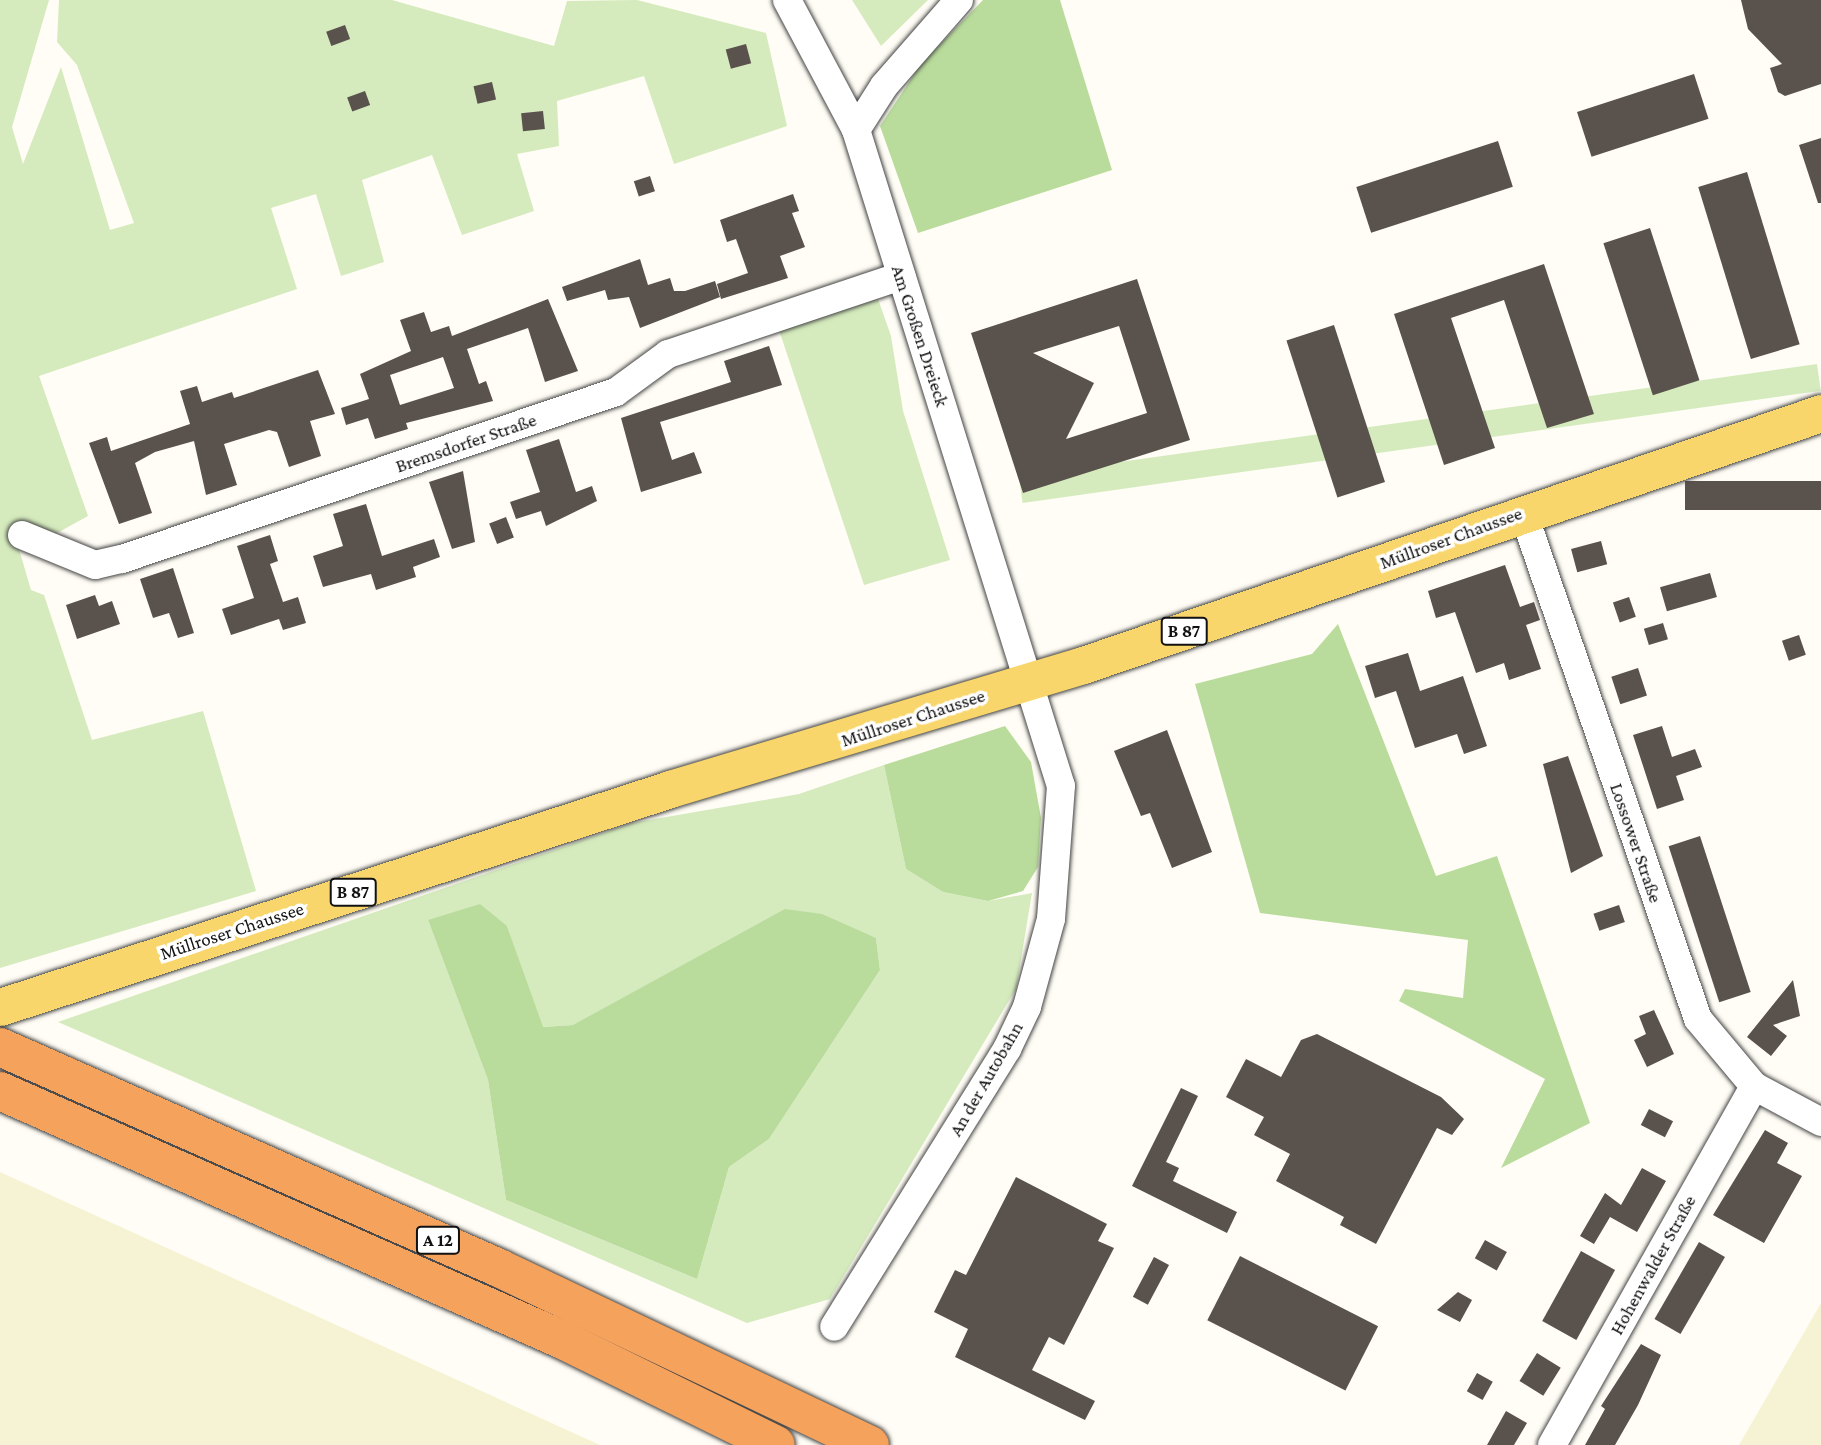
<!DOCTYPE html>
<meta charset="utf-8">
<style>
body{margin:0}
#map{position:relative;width:1821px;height:1445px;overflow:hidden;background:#fffdf5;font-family:"Crimson Pro",serif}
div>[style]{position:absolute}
.farmland>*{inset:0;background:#f6f3d4}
.green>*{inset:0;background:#d5ebbd;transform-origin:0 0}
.forest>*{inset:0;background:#b9dc9c}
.building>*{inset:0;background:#5a524d;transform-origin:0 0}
.roads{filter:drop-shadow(0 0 2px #444) drop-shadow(0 0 2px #444)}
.minor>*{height:28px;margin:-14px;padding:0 14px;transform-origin:14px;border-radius:14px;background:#fff}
.major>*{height:37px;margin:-18.5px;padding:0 18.5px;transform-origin:18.5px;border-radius:18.5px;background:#f9d66b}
.highway>*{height:38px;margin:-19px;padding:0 19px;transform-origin:19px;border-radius:19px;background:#f5a25d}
span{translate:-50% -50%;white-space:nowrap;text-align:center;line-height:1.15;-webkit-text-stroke:7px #fff;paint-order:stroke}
.shield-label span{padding:2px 5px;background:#fff;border:2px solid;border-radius:5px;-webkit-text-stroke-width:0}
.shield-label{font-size:18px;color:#111;font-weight:700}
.street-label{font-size:19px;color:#111}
</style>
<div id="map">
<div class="farmland">
<div style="clip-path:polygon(0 1172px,600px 1445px,0 1445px)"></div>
<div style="clip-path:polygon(1821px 1303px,1821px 1445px,1739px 1445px)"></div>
</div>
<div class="green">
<div style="clip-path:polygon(0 0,49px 0,12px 127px,23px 164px,61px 67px,110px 230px,134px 223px,77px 65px,57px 42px,59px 0,392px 0,554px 46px,567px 1px,637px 0,766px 33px,787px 126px,674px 164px,644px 76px,557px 101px,559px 146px,517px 154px,534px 211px,462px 235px,432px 155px,362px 180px,384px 262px,341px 276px,316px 194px,271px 208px,297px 289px,39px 376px,88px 516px,48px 538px,16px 539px,31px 590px,44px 595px,92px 740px,203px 711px,256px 891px,0 968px)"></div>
<div style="clip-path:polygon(852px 0,928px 0,881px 46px)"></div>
<div style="clip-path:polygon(878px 299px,891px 336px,903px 411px,950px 560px,864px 585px,779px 330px)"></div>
<div style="left:1817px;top:364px;width:27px;height:806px;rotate:82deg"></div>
<div style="clip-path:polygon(evenodd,884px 765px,906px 869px,943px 892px,988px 901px,1032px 893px,1016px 989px,830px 1299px,747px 1323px,58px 1022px,632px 823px,799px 794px,884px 765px,428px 920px,507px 926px,542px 1027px,573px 1025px,876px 938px,880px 970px,769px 1139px,729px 1167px,697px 1279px,506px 1200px,488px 1080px,428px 920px)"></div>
</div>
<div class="forest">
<div style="clip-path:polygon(983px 0,1060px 0,1112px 170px,918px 233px,880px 126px,921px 64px)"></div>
<div style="clip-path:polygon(1338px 624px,1436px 876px,1497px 856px,1590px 1123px,1501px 1168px,1545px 1079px,1399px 1001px,1405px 989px,1463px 998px,1468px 940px,1260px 913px,1195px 684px,1312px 654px)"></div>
<div style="clip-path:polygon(1005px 726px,1031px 762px,1041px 818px,1038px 867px,1023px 891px,988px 901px,943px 892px,906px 869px,884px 765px)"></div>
<div style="clip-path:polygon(480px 904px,507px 926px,543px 1027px,573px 1025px,785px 909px,822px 914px,876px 938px,880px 970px,769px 1139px,729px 1167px,697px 1279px,506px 1200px,488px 1080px,428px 920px)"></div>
</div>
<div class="building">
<div style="clip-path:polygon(1741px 0,1821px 0,1821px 84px,1785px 96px,1778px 92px,1770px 68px,1782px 64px,1748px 29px)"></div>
<div style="left:345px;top:25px;width:15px;height:20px;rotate:70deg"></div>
<div style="left:746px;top:44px;width:20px;height:21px;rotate:75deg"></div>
<div style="left:1694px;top:74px;width:47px;height:123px;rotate:72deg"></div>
<div style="left:492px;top:82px;width:18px;height:19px;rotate:77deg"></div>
<div style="left:365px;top:91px;width:15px;height:19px;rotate:70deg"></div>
<div style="left:543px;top:111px;width:18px;height:22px;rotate:84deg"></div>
<div style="clip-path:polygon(1821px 138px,1821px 203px,1818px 203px,1799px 145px)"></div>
<div style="left:1498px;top:141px;width:48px;height:149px;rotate:72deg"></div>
<div style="left:1747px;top:172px;width:180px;height:51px;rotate:73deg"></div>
<div style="left:650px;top:176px;width:16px;height:17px;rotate:72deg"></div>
<div style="clip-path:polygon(793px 194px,799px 211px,792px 213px,805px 247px,780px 256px,788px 278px,721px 299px,717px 284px,748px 273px,736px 239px,727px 242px,720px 220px)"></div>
<div style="left:1650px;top:228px;width:160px;height:49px;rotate:72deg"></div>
<div style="clip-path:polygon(640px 259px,648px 285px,670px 278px,674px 291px,685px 291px,715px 281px,720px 297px,640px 328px,629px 297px,608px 300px,605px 290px,567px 301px,562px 287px)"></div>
<div style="clip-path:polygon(1544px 264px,1594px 414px,1547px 428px,1504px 300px,1451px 318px,1495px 448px,1444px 465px,1394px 314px)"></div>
<div style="clip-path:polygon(evenodd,1137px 279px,1190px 440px,1023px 493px,971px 333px,1137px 279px,1119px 326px,1147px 413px,1066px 439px,1094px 383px,1033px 353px,1119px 326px)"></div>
<div style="clip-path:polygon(evenodd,548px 299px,578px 371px,545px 382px,528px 328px,467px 349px,479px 384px,486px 381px,493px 401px,406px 423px,408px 429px,375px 439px,368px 418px,346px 425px,341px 408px,369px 399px,360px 374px,411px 351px,400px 320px,424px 312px,431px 332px,449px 326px,452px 336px,548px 299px,443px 357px,454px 388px,400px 405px,390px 375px,443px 357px)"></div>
<div style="left:1334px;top:325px;width:165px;height:50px;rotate:72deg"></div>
<div style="clip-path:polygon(769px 346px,782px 385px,660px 422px,672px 460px,694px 452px,702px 473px,641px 492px,621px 418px,731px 382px,724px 361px)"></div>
<div style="clip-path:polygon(318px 370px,335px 414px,310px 421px,321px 456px,289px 467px,277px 432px,269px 430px,224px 444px,237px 485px,206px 495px,194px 441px,155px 452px,135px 463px,152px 513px,119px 524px,89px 443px,107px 437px,111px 451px,190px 424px,180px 391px,197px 386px,202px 402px,232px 392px,234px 398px)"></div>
<div style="clip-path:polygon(559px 439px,576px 492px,592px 486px,597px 501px,546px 526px,541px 511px,516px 519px,510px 502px,540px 492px,526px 450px)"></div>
<div style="clip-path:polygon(463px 471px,475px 542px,452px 549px,429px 482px)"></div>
<div style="left:1821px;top:481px;width:29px;height:136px;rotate:90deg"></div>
<div style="clip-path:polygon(366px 504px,382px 556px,434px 539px,440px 557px,413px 567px,416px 577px,376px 590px,371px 574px,323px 587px,313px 556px,343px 546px,333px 514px)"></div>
<div style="left:506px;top:517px;width:22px;height:18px;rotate:69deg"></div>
<div style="clip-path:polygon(270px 535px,278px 561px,270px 564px,283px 602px,298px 597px,306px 623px,283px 630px,279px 619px,231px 635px,222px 609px,254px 598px,237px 546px)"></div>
<div style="left:1601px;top:541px;width:24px;height:31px;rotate:75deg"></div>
<div style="clip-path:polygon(1505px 565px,1520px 607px,1534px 602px,1540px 620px,1526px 625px,1541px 669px,1509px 680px,1504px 663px,1476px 673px,1455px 612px,1436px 618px,1428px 591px)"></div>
<div style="clip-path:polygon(173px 568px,194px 633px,178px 638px,169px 613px,153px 618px,140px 579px)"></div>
<div style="left:1710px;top:573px;width:25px;height:52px;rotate:74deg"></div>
<div style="clip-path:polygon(95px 595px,99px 606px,112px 601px,120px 624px,77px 639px,66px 605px)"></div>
<div style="left:1629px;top:597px;width:21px;height:17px;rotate:71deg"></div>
<div style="left:1663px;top:623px;width:17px;height:20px;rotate:73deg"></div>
<div style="left:1799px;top:635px;width:21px;height:18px;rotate:71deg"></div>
<div style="clip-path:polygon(1408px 653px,1420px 691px,1463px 676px,1487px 746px,1464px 754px,1457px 734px,1415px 748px,1396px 691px,1375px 698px,1365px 666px)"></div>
<div style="left:1638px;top:668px;width:29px;height:28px;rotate:72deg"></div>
<div style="clip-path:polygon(1662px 726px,1672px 757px,1695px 749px,1702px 767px,1676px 776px,1684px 800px,1657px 809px,1633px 735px)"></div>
<div style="clip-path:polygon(1167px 730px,1212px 852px,1172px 868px,1150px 813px,1141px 816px,1114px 751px)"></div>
<div style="clip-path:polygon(1568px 756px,1603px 856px,1571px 873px,1543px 764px)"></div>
<div style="left:1700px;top:836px;width:164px;height:33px;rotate:72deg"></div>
<div style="left:1619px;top:905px;width:18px;height:27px;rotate:71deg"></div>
<div style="clip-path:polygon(1793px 980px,1800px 1016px,1773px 1025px,1787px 1036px,1771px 1056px,1747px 1037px)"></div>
<div style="clip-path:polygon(1654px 1010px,1674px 1054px,1647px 1067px,1634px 1040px,1646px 1034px,1639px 1016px)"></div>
<div style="clip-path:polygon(1317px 1034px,1441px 1097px,1464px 1119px,1452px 1135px,1437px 1128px,1376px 1244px,1340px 1225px,1344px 1217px,1276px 1181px,1290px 1154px,1254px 1135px,1264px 1117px,1226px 1097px,1246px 1059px,1281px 1077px,1301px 1040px)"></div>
<div style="clip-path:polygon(1181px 1088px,1198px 1096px,1166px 1162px,1179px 1168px,1173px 1181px,1237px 1212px,1227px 1233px,1132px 1186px)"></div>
<div style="left:1649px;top:1109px;width:27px;height:18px;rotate:27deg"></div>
<div style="clip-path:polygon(1765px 1130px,1788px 1143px,1777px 1163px,1802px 1176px,1764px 1243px,1713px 1215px)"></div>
<div style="clip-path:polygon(1642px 1168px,1666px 1181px,1637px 1232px,1610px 1217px,1594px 1244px,1580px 1236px,1605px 1193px,1621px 1205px)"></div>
<div style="clip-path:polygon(1016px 1177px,1107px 1224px,1098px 1241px,1114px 1248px,1064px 1345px,1049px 1337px,1032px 1370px,1095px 1401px,1085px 1420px,955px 1357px,968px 1329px,934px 1312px,955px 1270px,966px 1275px)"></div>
<div style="left:1485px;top:1240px;width:25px;height:21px;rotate:29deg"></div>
<div style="left:1699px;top:1242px;width:30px;height:89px;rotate:30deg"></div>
<div style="left:1581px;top:1251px;width:39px;height:80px;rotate:29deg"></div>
<div style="left:1240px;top:1256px;width:155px;height:72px;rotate:27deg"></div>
<div style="left:1154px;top:1257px;width:17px;height:45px;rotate:28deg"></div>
<div style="clip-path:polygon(1458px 1292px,1472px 1300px,1460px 1322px,1437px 1310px)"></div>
<div style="clip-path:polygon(1641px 1344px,1661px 1355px,1638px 1405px,1615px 1445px,1585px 1445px,1605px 1409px,1601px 1406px)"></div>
<div style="left:1537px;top:1353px;width:28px;height:33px;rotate:32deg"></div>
<div style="left:1477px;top:1373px;width:18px;height:21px;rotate:29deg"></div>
<div style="clip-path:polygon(1506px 1411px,1527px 1423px,1514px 1445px,1487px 1445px)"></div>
</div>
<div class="roads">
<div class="minor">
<div style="left:787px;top:0;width:147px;rotate:62deg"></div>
<div style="left:856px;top:130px;width:687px;rotate:72.65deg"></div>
<div style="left:1061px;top:786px;width:133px;rotate:94.3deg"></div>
<div style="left:1051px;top:919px;width:91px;rotate:105.3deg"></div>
<div style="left:1027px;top:1007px;width:47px;rotate:115.5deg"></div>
<div style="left:1007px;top:1049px;width:327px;rotate:121.9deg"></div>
<div style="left:856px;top:130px;width:52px;rotate:-57.5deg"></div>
<div style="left:884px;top:86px;width:114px;rotate:-48.9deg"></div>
<div style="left:1523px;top:512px;width:536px;rotate:70.96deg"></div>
<div style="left:1698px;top:1019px;width:87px;rotate:50.1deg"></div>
<div style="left:1754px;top:1086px;width:76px;rotate:28.2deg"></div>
<div style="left:22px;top:535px;width:79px;rotate:22.3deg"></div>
<div style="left:95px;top:565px;width:28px;rotate:-13deg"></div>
<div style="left:122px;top:559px;width:521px;rotate:-18.68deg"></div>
<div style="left:616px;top:392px;width:64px;rotate:-36.2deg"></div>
<div style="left:668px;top:354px;width:246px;rotate:-18.5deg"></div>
<div style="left:1552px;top:1445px;width:412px;rotate:-60.6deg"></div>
</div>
<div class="major">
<div style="left:0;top:1007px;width:705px;rotate:-18.02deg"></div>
<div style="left:670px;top:789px;width:431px;rotate:-16.7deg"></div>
<div style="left:1083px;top:665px;width:780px;rotate:-18.85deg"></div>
</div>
<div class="highway">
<div style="left:0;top:1047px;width:546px;rotate:23.89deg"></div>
<div style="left:499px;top:1268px;width:411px;rotate:25.5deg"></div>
<div style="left:0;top:1091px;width:616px;rotate:23.86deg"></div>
<div style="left:563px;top:1340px;width:237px;rotate:26.2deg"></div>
</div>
</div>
<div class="shield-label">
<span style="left:1184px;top:631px">B 87</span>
<span style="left:353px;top:892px">B 87</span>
<span style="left:438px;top:1240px">A 12</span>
</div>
<div class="street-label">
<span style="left:920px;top:336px;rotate:72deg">Am Großen Dreieck</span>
<span style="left:466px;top:443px;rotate:-19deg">Bremsdorfer Straße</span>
<span style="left:1451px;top:538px;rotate:-20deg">Müllroser Chaussee</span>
<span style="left:913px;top:718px;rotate:-18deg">Müllroser Chaussee</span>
<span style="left:1636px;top:843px;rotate:71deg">Lossower Straße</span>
<span style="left:232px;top:931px;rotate:-18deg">Müllroser Chaussee</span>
<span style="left:986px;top:1079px;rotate:-60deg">An der Autobahn</span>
<span style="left:1653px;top:1265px;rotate:-61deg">Hohenwalder Straße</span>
</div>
</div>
